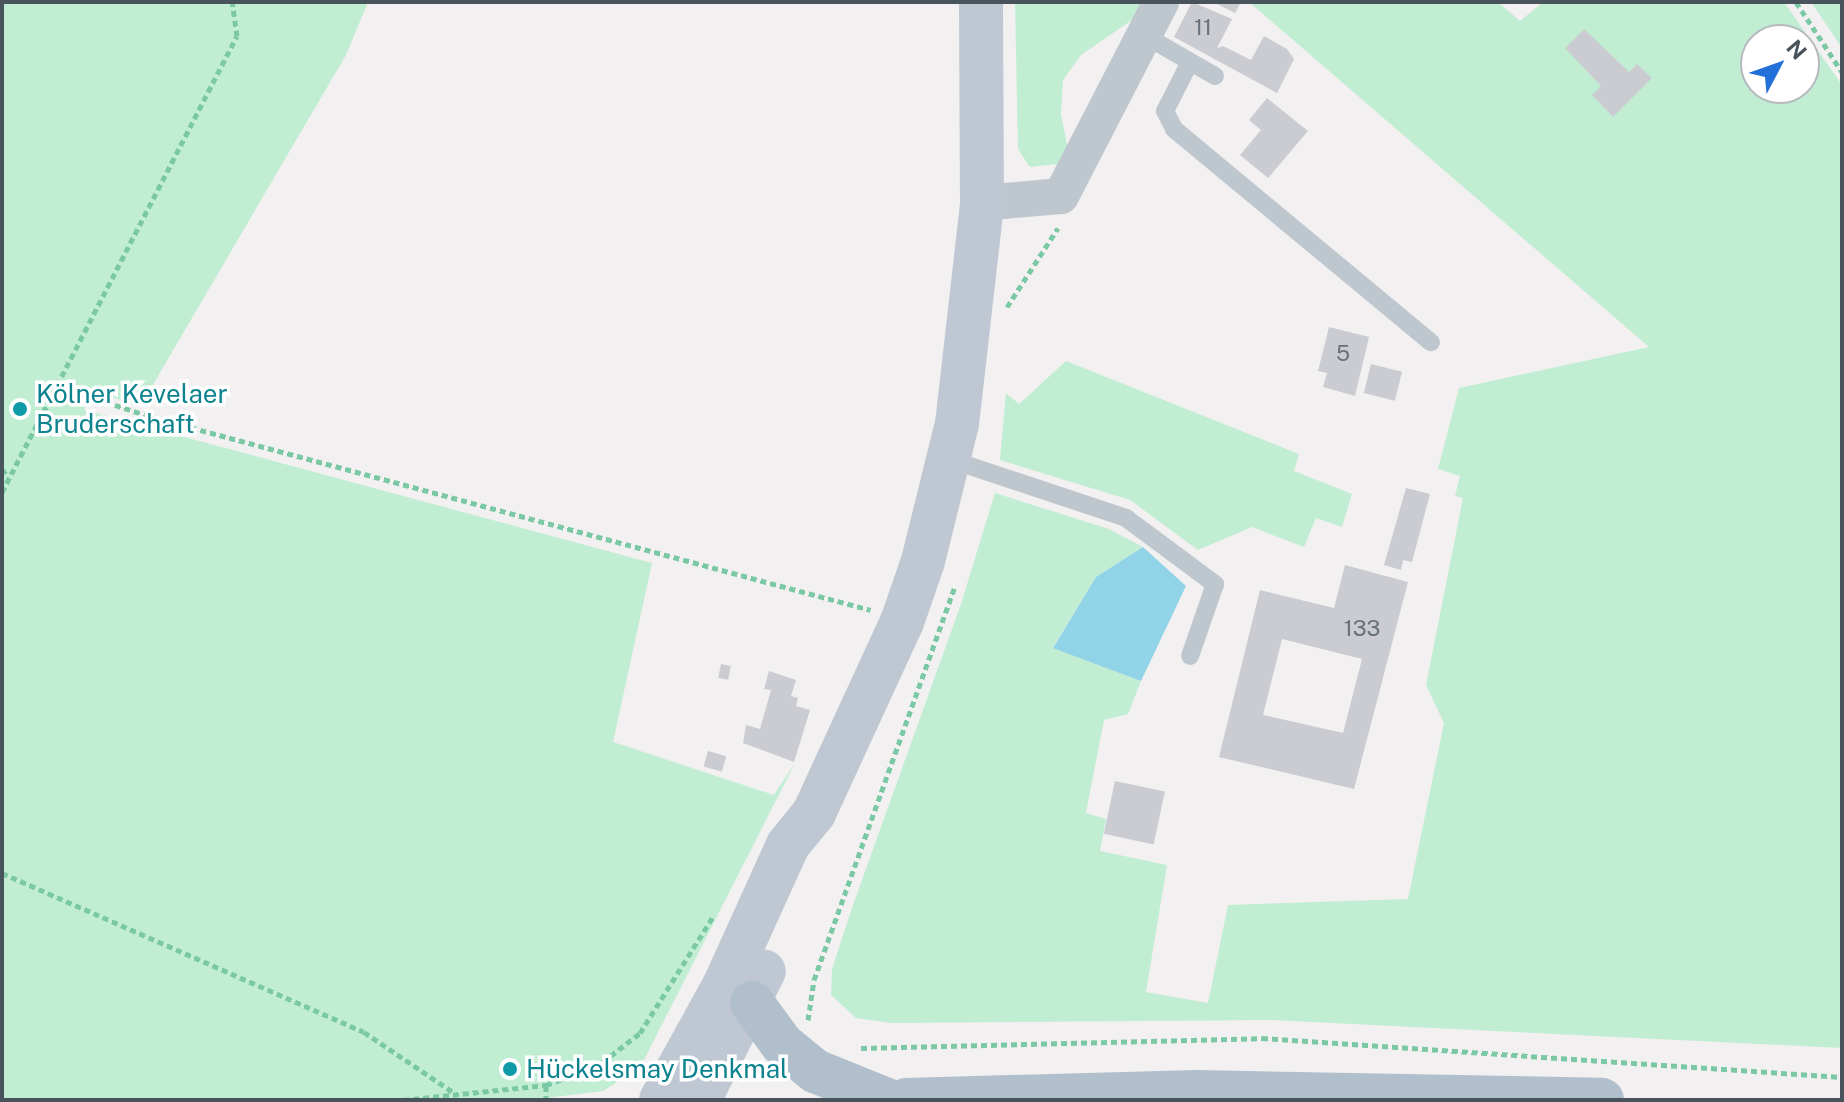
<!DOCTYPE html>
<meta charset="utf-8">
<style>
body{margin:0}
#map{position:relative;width:1844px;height:1102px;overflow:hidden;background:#f2f0f0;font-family:"Public Sans",sans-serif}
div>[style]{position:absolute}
.green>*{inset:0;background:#c1edd3}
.water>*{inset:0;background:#91d4e7}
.building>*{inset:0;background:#caccd2;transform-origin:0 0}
.path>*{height:5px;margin-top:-2.5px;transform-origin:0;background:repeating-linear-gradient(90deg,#7bc9a4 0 6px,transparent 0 10px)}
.lane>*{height:18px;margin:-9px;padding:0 9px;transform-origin:9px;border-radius:9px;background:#bfc7ce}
.street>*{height:36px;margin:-18px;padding:0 18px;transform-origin:18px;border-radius:18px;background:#bfc7ce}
.secondary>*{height:44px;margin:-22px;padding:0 22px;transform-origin:22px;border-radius:22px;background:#bfc8d2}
.primary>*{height:44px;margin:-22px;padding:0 22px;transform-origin:22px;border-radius:22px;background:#b1bfcd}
.dots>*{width:22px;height:22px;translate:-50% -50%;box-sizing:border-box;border:4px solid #fff;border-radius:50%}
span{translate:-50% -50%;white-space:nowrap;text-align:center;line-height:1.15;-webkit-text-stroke:7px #fff;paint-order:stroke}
.number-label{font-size:22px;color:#69717a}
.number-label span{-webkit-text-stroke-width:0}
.culture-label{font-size:26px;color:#0d838f}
.left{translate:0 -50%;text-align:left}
.frame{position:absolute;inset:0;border:4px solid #49535c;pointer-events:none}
.north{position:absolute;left:1740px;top:24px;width:80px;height:80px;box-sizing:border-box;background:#fff;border:2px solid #b6babe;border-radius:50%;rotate:49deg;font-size:22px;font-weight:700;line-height:32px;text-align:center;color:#49535c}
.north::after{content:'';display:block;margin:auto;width:28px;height:36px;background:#2470d9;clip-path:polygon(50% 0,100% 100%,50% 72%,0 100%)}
</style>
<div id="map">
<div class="green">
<div style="clip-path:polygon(2px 2px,368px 2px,346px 55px,141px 405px,93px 393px,84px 410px,652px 563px,613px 742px,774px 795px,795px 763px,645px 1058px,635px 1071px,603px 1091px,530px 1100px,2px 1100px)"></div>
<div style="clip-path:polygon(1015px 2px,1147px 2px,1142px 13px,1081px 55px,1063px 80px,1061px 114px,1068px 150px,1058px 164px,1030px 167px,1018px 149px)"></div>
<div style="clip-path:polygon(evenodd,1249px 2px,1498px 2px,1520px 21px,1543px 2px,1784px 2px,1842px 85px,1842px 1048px,1271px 1020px,892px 1023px,856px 1018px,831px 995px,832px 969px,853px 905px,961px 604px,995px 493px,1109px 529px,1143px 547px,1096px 577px,1053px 647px,1141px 681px,1128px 714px,1104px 720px,1086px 813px,1106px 819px,1100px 851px,1167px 865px,1146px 992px,1208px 1003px,1228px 905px,1408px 899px,1444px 723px,1426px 685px,1463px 498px,1455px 496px,1460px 476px,1438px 469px,1459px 388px,1649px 347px,1249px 2px,1756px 40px,1804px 40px,1804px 88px,1756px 88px,1756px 40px)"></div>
<div style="clip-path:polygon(1811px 2px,1842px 2px,1842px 48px)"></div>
<div style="clip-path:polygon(1066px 361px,1299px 454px,1294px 471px,1352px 494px,1342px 527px,1316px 518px,1304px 547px,1252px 527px,1198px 550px,1130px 500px,1000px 460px,1006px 393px,1019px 404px)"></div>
</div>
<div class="water">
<div style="clip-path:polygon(1143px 547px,1186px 586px,1141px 681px,1053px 648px,1096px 577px)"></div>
</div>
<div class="building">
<div style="clip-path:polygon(1192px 2px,1232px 19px,1217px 48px,1223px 46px,1251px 60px,1264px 36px,1287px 49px,1294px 59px,1277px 93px,1174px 37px)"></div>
<div style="clip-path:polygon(1213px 2px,1241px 2px,1235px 13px)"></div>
<div style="clip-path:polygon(1584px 29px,1629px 72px,1637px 64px,1652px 78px,1613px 117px,1592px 95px,1601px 86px,1565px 48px)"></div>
<div style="clip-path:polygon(1267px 98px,1308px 131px,1268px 178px,1240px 155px,1261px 130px,1249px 120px)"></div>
<div style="clip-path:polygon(1329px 327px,1369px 337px,1355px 396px,1323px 387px,1327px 373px,1318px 371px)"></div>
<div style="left:1371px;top:364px;width:32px;height:30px;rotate:14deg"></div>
<div style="clip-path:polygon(1406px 488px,1430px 494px,1412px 562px,1403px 560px,1401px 570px,1384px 565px)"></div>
<div style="clip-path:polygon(evenodd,1345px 565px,1408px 582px,1354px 789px,1219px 757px,1260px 590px,1334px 608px,1345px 565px,1282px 639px,1362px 659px,1343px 733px,1263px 715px,1282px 639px)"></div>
<div style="left:721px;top:664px;width:10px;height:14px;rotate:11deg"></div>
<div style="clip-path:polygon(769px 671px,796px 680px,791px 696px,798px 698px,796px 706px,810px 710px,794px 762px,743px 743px,746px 725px,760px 729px,771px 690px,764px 689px)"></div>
<div style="left:708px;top:751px;width:19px;height:16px;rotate:16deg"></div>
<div style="left:1115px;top:781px;width:51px;height:54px;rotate:12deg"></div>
</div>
<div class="path">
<div style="left:1796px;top:2px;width:84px;rotate:56.7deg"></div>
<div style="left:1007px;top:307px;width:94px;rotate:-57.2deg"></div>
<div style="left:58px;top:386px;width:99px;rotate:18.3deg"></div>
<div style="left:152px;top:417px;width:744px;rotate:15.03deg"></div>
<div style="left:2px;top:469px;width:10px;rotate:53deg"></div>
<div style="left:2px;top:492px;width:513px;rotate:-62.74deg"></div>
<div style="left:237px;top:36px;width:34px;rotate:-98deg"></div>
<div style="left:2px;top:873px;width:395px;rotate:23.7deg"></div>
<div style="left:364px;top:1032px;width:111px;rotate:34deg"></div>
<div style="left:808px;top:1020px;width:40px;rotate:-81.5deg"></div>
<div style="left:814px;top:980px;width:418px;rotate:-70.3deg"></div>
<div style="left:861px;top:1048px;width:401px;rotate:-1.4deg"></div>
<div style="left:1262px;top:1038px;width:581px;rotate:3.85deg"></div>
<div style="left:595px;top:1068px;width:45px;rotate:-5.1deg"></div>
<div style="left:546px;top:1085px;width:52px;rotate:-19.1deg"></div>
<div style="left:595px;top:1068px;width:57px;rotate:-37.9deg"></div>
<div style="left:640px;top:1033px;width:136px;rotate:-57.9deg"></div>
<div style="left:403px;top:1100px;width:144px;rotate:-6deg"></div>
<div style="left:546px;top:1085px;width:15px;rotate:90deg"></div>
</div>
<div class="lane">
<div style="left:1144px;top:35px;width:82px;rotate:30deg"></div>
<div style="left:1190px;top:62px;width:55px;rotate:117deg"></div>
<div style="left:1165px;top:111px;width:20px;rotate:63deg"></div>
<div style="left:1174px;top:129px;width:334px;rotate:39.7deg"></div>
<div style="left:949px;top:459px;width:187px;rotate:18.4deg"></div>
<div style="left:1126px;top:518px;width:111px;rotate:36.6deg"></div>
<div style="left:1215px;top:584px;width:76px;rotate:109.1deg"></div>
</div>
<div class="street">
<div style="left:982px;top:203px;width:79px;rotate:-5.1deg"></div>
<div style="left:1061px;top:196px;width:218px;rotate:-62.7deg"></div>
</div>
<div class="secondary">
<div style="left:661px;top:1100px;width:130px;rotate:-61.1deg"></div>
<div style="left:724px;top:986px;width:155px;rotate:-65.6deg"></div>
<div style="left:788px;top:845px;width:41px;rotate:-50.9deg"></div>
<div style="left:814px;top:813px;width:210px;rotate:-65.3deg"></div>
<div style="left:902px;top:622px;width:65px;rotate:-71deg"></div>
<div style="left:923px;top:561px;width:141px;rotate:-76.1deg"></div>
<div style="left:957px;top:424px;width:222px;rotate:-83.5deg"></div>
<div style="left:982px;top:203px;width:201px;rotate:-90.3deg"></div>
<div style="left:699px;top:1100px;width:144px;rotate:-63.3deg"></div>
</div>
<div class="primary">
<div style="left:752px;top:1003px;width:51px;rotate:53.8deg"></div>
<div style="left:782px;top:1044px;width:43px;rotate:39.3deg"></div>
<div style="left:815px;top:1071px;width:78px;rotate:21.9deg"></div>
<div style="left:906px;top:1100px;width:290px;rotate:-1.6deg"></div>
<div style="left:1196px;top:1092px;width:406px;rotate:1.1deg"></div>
</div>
<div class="dots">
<div style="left:20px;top:409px;background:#0f9aa8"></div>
<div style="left:510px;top:1069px;background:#0f9aa8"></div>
</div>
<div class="number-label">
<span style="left:1203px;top:28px">11</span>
<span style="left:1343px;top:354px">5</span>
<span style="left:1362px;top:629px">133</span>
</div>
<div class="culture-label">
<span class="left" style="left:36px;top:409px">Kölner Kevelaer<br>Bruderschaft</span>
<span class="left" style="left:526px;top:1069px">Hückelsmay Denkmal</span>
</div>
<div class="frame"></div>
<div class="north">N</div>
</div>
